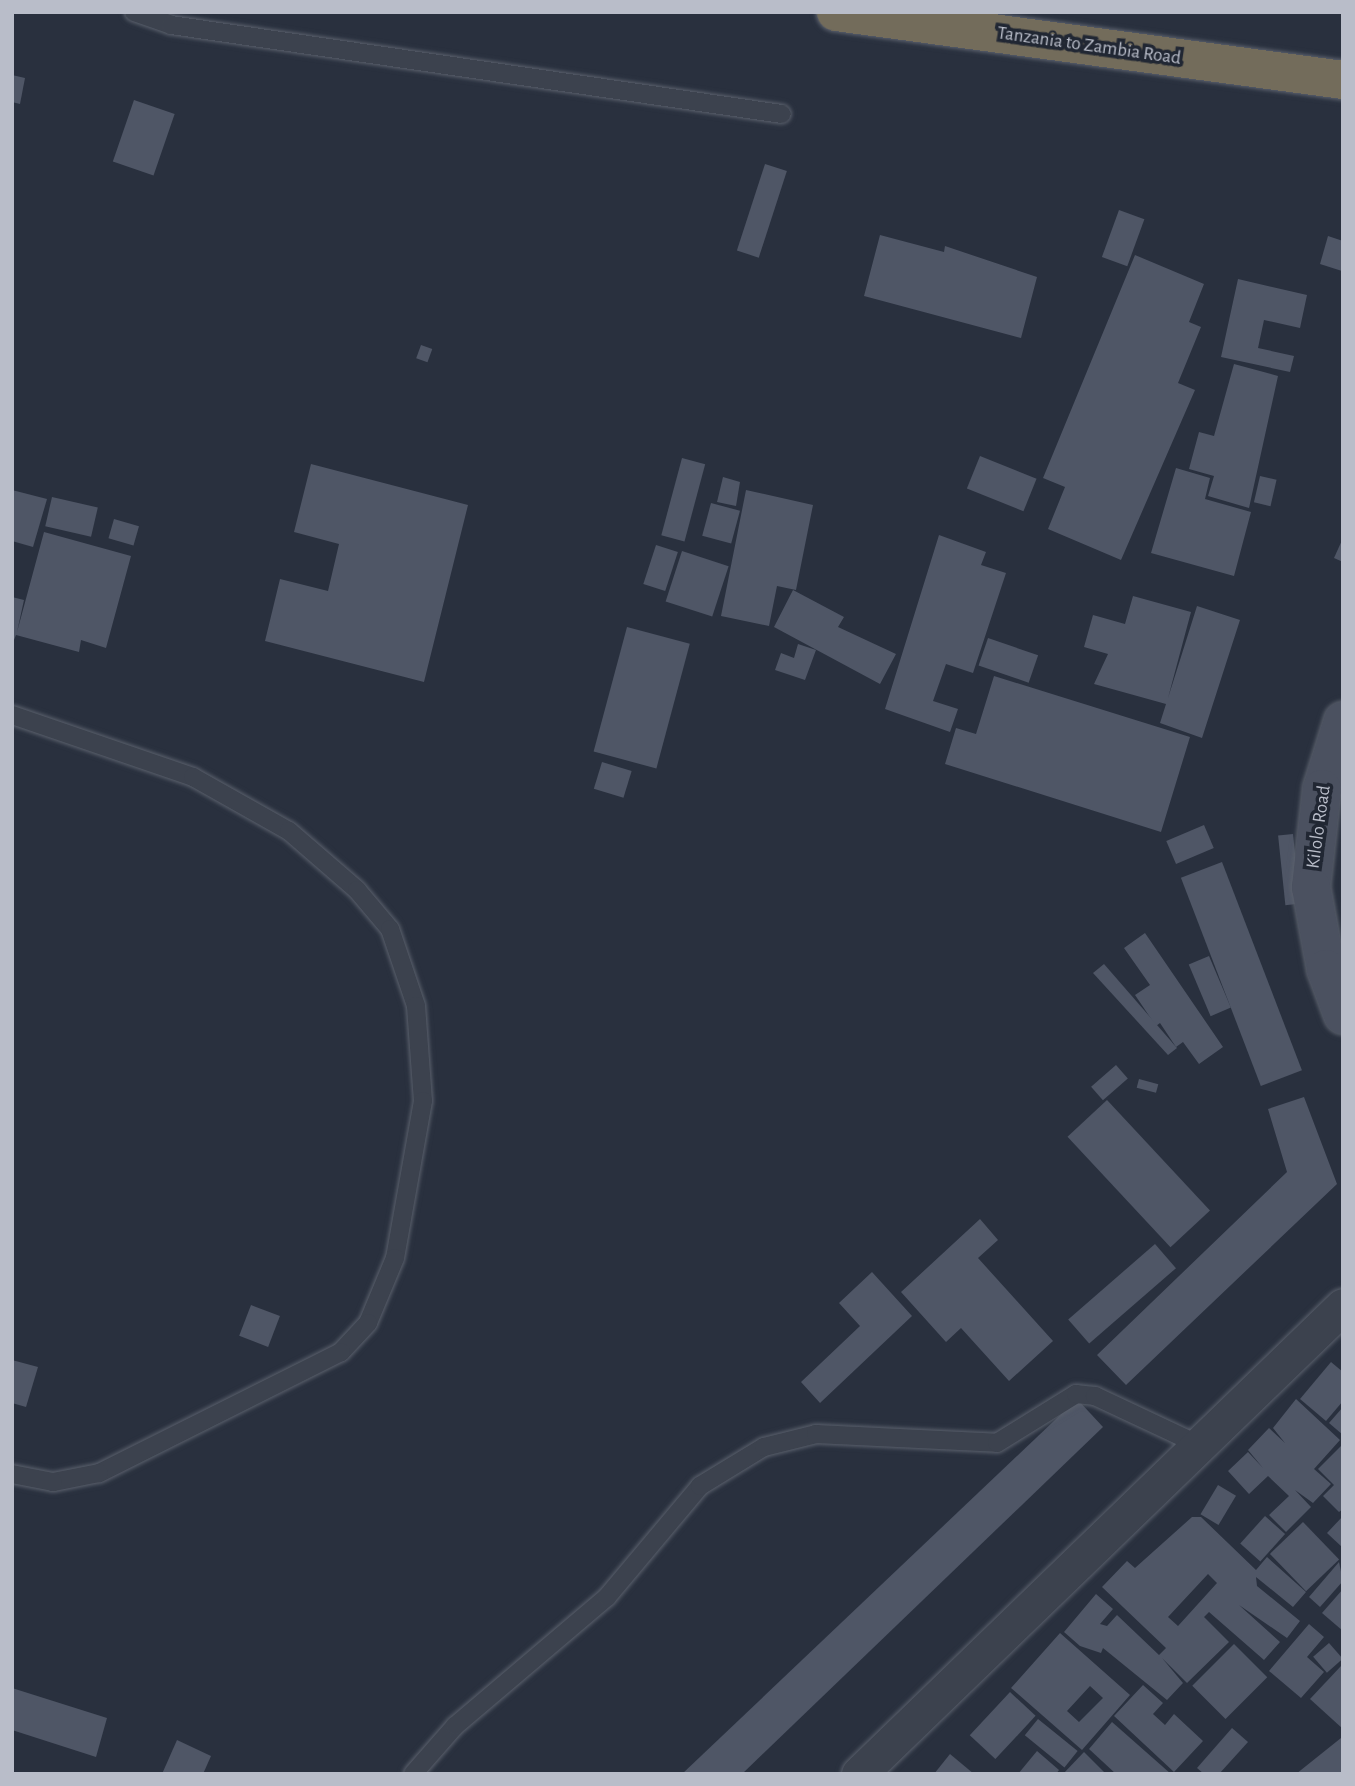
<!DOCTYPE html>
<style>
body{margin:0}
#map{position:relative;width:1355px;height:1786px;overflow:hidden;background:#29303e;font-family:"Alegreya Sans",sans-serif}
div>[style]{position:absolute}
.building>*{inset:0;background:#4f5666;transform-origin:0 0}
.roads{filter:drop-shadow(0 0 2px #5a606c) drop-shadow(0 0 2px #5a606c)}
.lane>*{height:18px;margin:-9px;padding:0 9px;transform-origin:9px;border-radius:9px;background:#3c424e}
.street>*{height:35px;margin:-17.5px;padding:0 17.5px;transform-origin:17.5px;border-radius:17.5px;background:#3c424e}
.secondary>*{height:38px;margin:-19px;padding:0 19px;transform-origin:19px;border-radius:19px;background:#4b5160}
.highway>*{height:38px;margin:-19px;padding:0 19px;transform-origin:19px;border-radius:19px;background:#736c5b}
span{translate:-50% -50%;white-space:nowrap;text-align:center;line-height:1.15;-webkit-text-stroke:7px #212733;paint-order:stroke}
.street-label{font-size:19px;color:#b9bdc9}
.frame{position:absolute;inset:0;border:14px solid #b9bdc9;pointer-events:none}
</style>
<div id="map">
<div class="building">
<div style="clip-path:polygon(12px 75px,25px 78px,20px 104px,12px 102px)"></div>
<div style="left:134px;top:100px;width:43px;height:65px;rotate:19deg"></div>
<div style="left:765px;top:164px;width:23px;height:91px;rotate:18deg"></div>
<div style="left:1119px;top:210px;width:27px;height:50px;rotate:20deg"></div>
<div style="clip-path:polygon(880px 235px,944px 252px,945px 246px,1037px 277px,1021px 338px,864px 296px)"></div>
<div style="clip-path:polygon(1328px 236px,1343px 241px,1342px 271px,1320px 264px)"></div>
<div style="clip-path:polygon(1135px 255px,1204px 284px,1189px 322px,1201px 327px,1178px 383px,1195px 390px,1121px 560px,1048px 529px,1065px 487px,1043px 478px)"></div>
<div style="clip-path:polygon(1238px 279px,1307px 295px,1300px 328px,1264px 320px,1258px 348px,1294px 356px,1290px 372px,1221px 357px)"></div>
<div style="left:421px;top:345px;width:12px;height:14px;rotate:20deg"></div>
<div style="clip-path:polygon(1234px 364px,1278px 376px,1249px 508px,1208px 496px,1214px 476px,1189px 469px,1199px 432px,1214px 436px)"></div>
<div style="left:980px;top:456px;width:61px;height:35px;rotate:22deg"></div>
<div style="left:682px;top:458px;width:24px;height:80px;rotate:15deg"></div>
<div style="clip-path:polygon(311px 464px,468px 505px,424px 682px,265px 641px,280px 579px,328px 591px,339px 544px,294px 532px)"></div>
<div style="clip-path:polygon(1176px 468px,1210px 478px,1205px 499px,1251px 512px,1234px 576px,1151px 553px)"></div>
<div style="left:1260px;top:476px;width:17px;height:27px;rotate:13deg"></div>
<div style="clip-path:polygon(723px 477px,740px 482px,736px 506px,717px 502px)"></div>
<div style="clip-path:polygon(12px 490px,47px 499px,33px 547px,12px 541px)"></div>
<div style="clip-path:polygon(746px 490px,813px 505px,796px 590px,777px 586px,769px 626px,721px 616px)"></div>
<div style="left:52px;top:497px;width:47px;height:30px;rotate:13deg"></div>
<div style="left:711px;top:503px;width:30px;height:34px;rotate:15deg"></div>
<div style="left:114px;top:519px;width:26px;height:20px;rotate:16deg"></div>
<div style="clip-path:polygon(44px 532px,131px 556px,106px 648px,81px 640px,79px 652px,16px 635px,12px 645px,12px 597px,24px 600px,17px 632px)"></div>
<div style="clip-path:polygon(939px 535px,986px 552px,981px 565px,1006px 573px,973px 673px,946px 664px,933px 701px,958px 709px,950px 732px,885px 709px)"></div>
<div style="clip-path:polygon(1343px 538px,1343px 562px,1334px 558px)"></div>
<div style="left:656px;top:545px;width:23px;height:41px;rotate:18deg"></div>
<div style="left:682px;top:551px;width:49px;height:53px;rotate:18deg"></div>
<div style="clip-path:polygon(793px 590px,844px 617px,838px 627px,896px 654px,880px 684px,774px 627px)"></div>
<div style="clip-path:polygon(1133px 596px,1191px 612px,1168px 698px,1197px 606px,1240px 620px,1202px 738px,1160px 723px,1166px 704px,1094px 684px,1108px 654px,1084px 647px,1093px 615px,1125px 624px)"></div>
<div style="left:627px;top:627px;width:65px;height:129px;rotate:15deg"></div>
<div style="left:988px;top:638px;width:53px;height:29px;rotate:19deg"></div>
<div style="clip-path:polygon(798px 644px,816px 650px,805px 680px,775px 670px,781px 653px,794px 658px)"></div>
<div style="clip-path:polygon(994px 676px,1190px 737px,1161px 832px,945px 764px,956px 728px,976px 734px)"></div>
<div style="left:602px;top:762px;width:31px;height:28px;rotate:17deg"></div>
<div style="left:1204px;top:825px;width:25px;height:41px;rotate:67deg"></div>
<div style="left:1293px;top:834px;width:70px;height:15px;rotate:84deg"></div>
<div style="left:1222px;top:862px;width:223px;height:44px;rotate:69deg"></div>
<div style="clip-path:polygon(1145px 933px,1223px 1047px,1199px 1064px,1183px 1042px,1176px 1047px,1160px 1023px,1156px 1026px,1135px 995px,1150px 985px,1124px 948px)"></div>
<div style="left:1209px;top:956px;width:56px;height:22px;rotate:67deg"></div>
<div style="clip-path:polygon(1104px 964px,1177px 1048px,1168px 1055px,1093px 973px)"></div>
<div style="left:1116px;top:1065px;width:18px;height:33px;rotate:49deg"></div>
<div style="left:1139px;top:1079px;width:20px;height:9px;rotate:15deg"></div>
<div style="clip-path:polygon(1304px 1097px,1337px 1184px,1126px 1385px,1097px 1355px,1287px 1172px,1268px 1109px)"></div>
<div style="left:1107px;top:1100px;width:151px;height:54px;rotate:47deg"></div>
<div style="clip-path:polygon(980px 1219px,998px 1240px,978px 1258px,1053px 1341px,1009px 1381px,961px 1328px,946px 1342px,901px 1292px)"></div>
<div style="left:1155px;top:1244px;width:32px;height:115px;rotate:49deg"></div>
<div style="clip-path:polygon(872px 1272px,912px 1316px,820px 1403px,801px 1382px,860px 1326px,839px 1303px)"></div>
<div style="left:251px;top:1305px;width:31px;height:33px;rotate:21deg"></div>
<div style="clip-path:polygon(12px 1360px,38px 1367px,26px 1407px,12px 1403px)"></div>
<div style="clip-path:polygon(1331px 1362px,1343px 1372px,1343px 1401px,1326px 1421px,1300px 1399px)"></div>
<div style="clip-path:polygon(1077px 1399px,1103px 1427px,742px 1774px,682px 1774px)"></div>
<div style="clip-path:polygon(1296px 1399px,1340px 1440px,1314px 1469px,1331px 1484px,1313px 1503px,1295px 1490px,1311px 1507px,1286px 1532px,1269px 1515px,1289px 1496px,1268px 1476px,1249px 1494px,1228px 1471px,1248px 1452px,1263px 1468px,1248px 1450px,1269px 1428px,1285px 1443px,1273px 1428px)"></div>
<div style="clip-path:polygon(1343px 1407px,1343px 1435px,1329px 1423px)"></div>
<div style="clip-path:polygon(1343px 1444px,1343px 1509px,1339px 1512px,1323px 1496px,1334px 1485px,1318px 1469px)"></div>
<div style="left:1218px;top:1485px;width:21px;height:34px;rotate:31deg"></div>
<div style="left:1265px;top:1516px;width:27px;height:37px;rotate:42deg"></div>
<div style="clip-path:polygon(1343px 1516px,1343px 1548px,1327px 1533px)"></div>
<div style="clip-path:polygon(evenodd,1192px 1517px,1201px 1517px,1256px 1570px,1267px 1557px,1306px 1592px,1293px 1607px,1256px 1577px,1257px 1586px,1300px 1621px,1287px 1638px,1239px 1605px,1280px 1642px,1264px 1660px,1209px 1612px,1204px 1617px,1229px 1642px,1187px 1683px,1162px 1658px,1183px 1683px,1167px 1700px,1103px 1648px,1101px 1653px,1080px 1646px,1064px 1632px,1096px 1594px,1113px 1609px,1100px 1624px,1107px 1626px,1117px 1615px,1159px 1655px,1166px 1648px,1102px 1587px,1127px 1561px,1135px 1568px,1192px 1517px,1208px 1574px,1217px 1583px,1178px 1626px,1168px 1617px,1208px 1574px)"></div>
<div style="left:1303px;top:1522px;width:52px;height:46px;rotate:46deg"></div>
<div style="clip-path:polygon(1339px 1562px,1343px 1581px,1320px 1607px,1309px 1597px)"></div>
<div style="clip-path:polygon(1343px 1589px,1343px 1631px,1322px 1613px)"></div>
<div style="clip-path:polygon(1309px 1624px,1324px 1637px,1307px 1657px,1324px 1672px,1301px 1698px,1269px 1671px)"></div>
<div style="clip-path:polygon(evenodd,1060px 1633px,1130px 1695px,1082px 1750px,1011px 1688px,1060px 1633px,1090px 1686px,1103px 1698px,1079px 1722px,1067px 1711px,1090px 1686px)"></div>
<div style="left:1329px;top:1643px;width:21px;height:21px;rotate:49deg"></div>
<div style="left:1234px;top:1644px;width:47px;height:59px;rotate:45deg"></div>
<div style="clip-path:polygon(1341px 1666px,1343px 1668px,1343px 1729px,1310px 1699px)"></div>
<div style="clip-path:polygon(1143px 1685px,1163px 1703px,1153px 1714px,1165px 1725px,1174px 1714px,1203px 1741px,1174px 1772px,1114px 1716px)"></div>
<div style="clip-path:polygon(12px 1688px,107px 1718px,96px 1757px,12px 1730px)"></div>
<div style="left:1010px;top:1692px;width:35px;height:59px;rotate:43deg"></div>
<div style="left:1038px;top:1719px;width:51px;height:21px;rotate:39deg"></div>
<div style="clip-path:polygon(1112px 1722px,1171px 1774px,1116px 1774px,1089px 1749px)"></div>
<div style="clip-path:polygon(1232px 1728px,1248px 1742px,1219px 1774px,1204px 1774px,1197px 1768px)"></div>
<div style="clip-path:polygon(1341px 1738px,1343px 1774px,1296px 1774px)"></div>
<div style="clip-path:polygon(177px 1740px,211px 1756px,203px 1774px,162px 1774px)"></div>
<div style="clip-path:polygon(1037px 1751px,1059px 1770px,1056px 1774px,1018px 1774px)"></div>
<div style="clip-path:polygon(1084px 1752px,1106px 1774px,1063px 1774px)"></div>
<div style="clip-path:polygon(950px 1754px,974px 1774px,934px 1774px)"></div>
</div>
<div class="roads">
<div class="lane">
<div style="left:134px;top:12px;width:39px;rotate:19deg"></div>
<div style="left:171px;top:25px;width:617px;rotate:8.29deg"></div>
<div style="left:12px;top:715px;width:191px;rotate:18.9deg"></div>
<div style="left:193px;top:777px;width:110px;rotate:29.4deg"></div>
<div style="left:289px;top:831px;width:90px;rotate:40.9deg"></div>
<div style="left:357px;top:890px;width:51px;rotate:49.8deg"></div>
<div style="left:390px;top:929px;width:81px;rotate:71.3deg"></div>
<div style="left:416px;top:1006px;width:95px;rotate:85.8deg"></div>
<div style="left:423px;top:1101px;width:159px;rotate:100.1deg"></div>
<div style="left:395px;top:1258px;width:70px;rotate:112.6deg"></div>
<div style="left:368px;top:1323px;width:40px;rotate:133deg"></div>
<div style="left:341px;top:1352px;width:271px;rotate:153.4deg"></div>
<div style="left:99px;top:1473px;width:47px;rotate:168.9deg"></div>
<div style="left:53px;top:1482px;width:42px;rotate:-169deg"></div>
<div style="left:413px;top:1774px;width:64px;rotate:-48.8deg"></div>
<div style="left:455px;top:1726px;width:199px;rotate:-40.3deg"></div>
<div style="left:607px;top:1597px;width:145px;rotate:-50deg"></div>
<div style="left:700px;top:1486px;width:75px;rotate:-31.4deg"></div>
<div style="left:764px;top:1447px;width:54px;rotate:-14deg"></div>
<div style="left:816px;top:1434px;width:181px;rotate:2.8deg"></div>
<div style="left:997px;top:1443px;width:93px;rotate:-31.8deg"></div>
<div style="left:1076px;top:1394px;width:19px;rotate:6deg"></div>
<div style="left:1095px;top:1396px;width:115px;rotate:25.2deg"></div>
</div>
<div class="street">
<div style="left:859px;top:1774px;width:673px;rotate:-44.04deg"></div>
</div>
<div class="secondary">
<div style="left:1343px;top:721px;width:71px;rotate:107.2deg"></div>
<div style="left:1322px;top:789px;width:99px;rotate:96.4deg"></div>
<div style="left:1311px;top:887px;width:83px;rotate:79.6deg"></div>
<div style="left:1326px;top:969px;width:49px;rotate:69.7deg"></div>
</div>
<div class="highway">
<div style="left:836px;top:12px;width:512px;rotate:7.64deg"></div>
</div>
</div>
<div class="street-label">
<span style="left:1089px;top:46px;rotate:8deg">Tanzania to Zambia Road</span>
<span style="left:1319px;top:827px;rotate:-82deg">Kilolo Road</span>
</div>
<div class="frame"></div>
</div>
